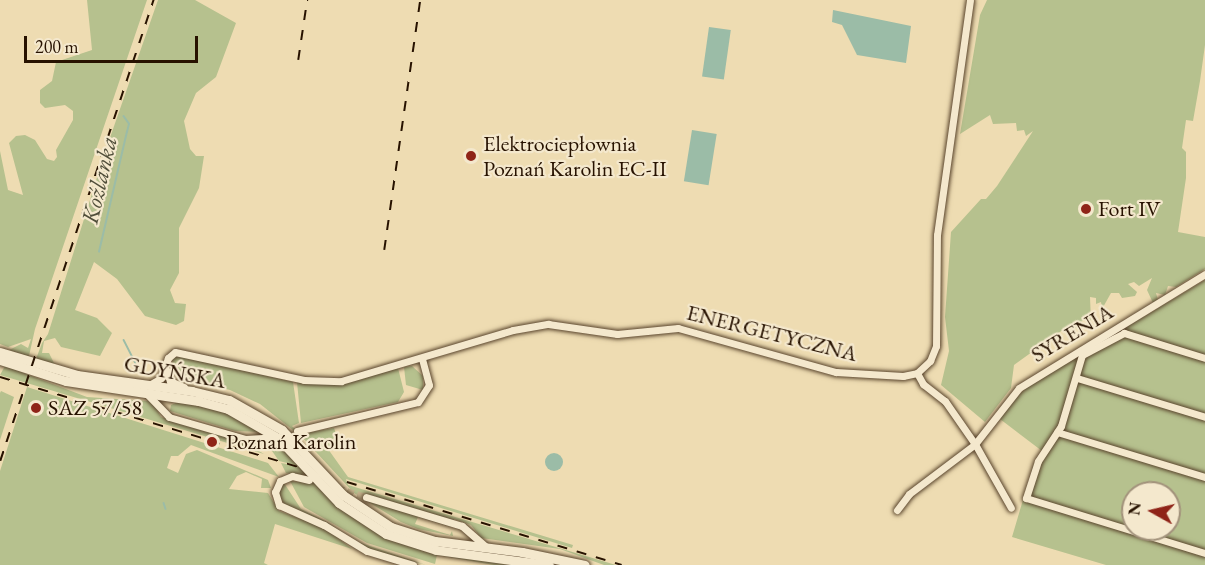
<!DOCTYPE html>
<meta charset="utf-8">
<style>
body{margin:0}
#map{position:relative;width:1205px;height:565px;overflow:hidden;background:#eedcb2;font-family:"EB Garamond",serif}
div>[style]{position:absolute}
.green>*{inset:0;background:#b6c18e}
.water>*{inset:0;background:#9bbca7;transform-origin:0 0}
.round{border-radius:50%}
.stream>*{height:1.5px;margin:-0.75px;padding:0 0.75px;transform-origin:0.75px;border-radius:0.75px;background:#9bbca7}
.minor-tunnel>*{height:7px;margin-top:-3.5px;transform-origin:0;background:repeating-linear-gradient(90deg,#c6b48e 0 7px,transparent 0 10.5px)}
.roads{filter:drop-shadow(0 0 2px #59442c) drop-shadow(0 0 2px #59442c)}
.minor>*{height:7px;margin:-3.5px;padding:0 3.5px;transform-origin:3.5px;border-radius:3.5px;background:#f4e8cd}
.secondary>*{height:9px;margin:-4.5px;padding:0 4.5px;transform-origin:4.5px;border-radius:4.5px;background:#f4e8cd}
.rail>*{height:1.5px;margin-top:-0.75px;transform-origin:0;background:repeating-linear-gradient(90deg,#271200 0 10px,transparent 0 20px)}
.dots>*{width:16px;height:16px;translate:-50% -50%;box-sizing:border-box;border:3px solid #f4e8cd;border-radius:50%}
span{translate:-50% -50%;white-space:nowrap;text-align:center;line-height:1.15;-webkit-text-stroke:4.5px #f4e8cd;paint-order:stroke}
.poi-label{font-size:22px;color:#271200}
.left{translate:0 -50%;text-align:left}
.street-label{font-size:22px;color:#271200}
.water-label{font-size:24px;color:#504e3a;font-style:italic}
.north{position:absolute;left:1121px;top:481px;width:60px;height:60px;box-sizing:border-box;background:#f4e8cd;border:2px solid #a2927b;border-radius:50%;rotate:278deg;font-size:16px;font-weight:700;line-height:24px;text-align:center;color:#271200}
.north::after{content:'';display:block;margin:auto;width:21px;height:27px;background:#8f2418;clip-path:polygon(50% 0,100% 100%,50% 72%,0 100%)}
.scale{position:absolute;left:24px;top:36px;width:174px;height:27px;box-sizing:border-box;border:3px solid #271200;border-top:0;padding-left:8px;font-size:18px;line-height:21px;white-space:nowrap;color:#271200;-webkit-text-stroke:4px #f4e8cd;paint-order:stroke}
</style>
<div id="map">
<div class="green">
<div style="clip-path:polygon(87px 0,147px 0,35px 329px,29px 356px,36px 359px,42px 343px,48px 334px,105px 152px,158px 0,195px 0,236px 23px,216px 77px,196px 93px,184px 121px,190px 149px,196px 156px,204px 156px,199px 188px,179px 228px,179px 273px,170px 290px,175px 303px,186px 304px,184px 321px,176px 325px,145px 316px,117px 279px,94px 262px,75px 310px,97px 318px,112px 333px,100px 356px,61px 347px,55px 338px,44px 341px,42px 353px,49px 353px,55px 365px,9px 350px,21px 344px,28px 348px,31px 339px,8px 347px,0 344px,0 151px,8px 190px,23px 195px,9px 143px,16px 136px,25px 135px,35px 140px,47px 159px,54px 161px,57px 157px,56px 150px,73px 120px,73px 111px,65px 105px,45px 108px,40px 103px,40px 90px,52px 81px,56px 62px,92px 50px)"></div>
<div style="clip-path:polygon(987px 0,1205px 0,1205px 45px,1200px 81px,1193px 121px,1186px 120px,1182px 148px,1186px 152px,1186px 178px,1178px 232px,1205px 237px,1205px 269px,1176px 287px,1168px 286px,1165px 295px,1156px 293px,1158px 300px,1153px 303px,1147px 290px,1152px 278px,1139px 286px,1134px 282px,1128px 284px,1137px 292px,1135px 296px,1122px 298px,1119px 293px,1111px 293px,1102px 309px,1101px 302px,1096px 304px,1096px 298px,1090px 297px,1091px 321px,1083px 320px,1077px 328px,1064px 329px,1014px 365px,1011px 388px,985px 422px,941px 385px,949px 351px,945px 317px,951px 232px,981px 199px,986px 199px,997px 186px,1033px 131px,1026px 136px,1024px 130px,1017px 131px,1016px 123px,993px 124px,990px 115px,960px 134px,980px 15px)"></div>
<div style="clip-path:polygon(evenodd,1205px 280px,1205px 565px,1106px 565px,1012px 537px,1033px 466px,1042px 451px,1000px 419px,1012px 402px,1027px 387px,1205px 280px,1133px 493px,1169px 493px,1169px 529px,1133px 529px,1133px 493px)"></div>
<div style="clip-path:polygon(180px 356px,293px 382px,299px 423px,292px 426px,300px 434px,334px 428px,336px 434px,328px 449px,348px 477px,573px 545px,572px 548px,346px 479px,348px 485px,616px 565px,604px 565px,560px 549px,481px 538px,471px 525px,454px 519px,451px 527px,418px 517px,415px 524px,450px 535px,452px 531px,453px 536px,418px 529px,401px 522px,354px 493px,303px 438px,260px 404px,230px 390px,177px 377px,171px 366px,173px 358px)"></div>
<div style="clip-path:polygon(5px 366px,87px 397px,148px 401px,155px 406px,161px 417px,243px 442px,264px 454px,0 375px)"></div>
<div style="clip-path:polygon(412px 366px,423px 376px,423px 390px,406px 385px,404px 367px)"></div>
<div style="clip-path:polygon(398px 368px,404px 392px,398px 402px,301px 423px,297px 382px,343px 384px)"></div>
<div style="clip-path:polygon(27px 387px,268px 463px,279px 477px,191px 445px,178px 456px,171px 456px,167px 468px,178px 473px,186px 454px,197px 450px,268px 480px,271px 488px,261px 488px,262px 479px,246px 472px,237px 476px,229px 489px,268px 493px,279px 511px,325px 528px,352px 549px,275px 524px,264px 563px,268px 565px,0 565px,0 471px)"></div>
<div style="clip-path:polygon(1px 391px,14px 397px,0 440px,0 393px)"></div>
<div style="clip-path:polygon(178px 402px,218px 410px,253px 425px,286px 449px,338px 507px,387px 539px,438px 554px,528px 565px,494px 565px,437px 555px,435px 564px,367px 543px,304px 507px,290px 481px,309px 483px,308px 477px,286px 473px,281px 463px,299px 466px,279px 461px,272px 451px,249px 444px,270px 440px,261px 432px,235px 431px,170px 411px,171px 405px)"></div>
<div style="clip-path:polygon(284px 483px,301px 509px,327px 522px,355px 541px,426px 565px,372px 550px,354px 541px,321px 520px,286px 506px,278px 495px)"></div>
</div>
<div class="water">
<div style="clip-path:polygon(833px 10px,911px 26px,906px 63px,857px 55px,842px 25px,832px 22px)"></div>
<div style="left:709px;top:27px;width:22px;height:50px;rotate:8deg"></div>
<div style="left:692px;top:130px;width:25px;height:52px;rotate:9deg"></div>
<div class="round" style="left:545px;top:453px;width:18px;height:18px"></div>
</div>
<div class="stream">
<div style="left:99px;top:252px;width:123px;rotate:-76.9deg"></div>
<div style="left:127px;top:132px;width:8px;rotate:-76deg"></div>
<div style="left:129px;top:124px;width:9px;rotate:-126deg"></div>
<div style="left:124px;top:340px;width:34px;rotate:63deg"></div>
<div style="left:164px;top:503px;width:6px;rotate:72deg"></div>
</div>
<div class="minor-tunnel">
<div style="left:337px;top:488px;width:30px;rotate:17deg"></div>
</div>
<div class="roads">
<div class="minor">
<div style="left:1205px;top:358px;width:85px;rotate:-162.8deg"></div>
<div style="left:1124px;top:333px;width:47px;rotate:152.4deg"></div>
<div style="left:1082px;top:355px;width:74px;rotate:106.5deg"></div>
<div style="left:1061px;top:426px;width:42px;rotate:123.3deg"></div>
<div style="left:1038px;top:461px;width:39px;rotate:108deg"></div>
<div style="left:1026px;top:498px;width:187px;rotate:17.1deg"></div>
<div style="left:166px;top:369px;width:13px;rotate:72deg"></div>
<div style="left:170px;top:381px;width:15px;rotate:23deg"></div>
<div style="left:917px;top:373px;width:13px;rotate:61deg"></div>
<div style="left:923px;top:384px;width:28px;rotate:38deg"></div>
<div style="left:945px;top:401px;width:52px;rotate:55.1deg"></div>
<div style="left:975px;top:444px;width:73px;rotate:60.6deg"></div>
<div style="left:1077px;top:378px;width:134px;rotate:16.9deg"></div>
<div style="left:149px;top:385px;width:14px;rotate:-30deg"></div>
<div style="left:161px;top:378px;width:21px;rotate:-71deg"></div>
<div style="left:168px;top:358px;width:9px;rotate:-41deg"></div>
<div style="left:175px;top:352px;width:132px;rotate:12.2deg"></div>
<div style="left:304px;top:380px;width:37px;rotate:2deg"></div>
<div style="left:341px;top:381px;width:179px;rotate:-16.5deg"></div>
<div style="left:513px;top:330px;width:36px;rotate:-10deg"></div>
<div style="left:548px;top:324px;width:70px;rotate:8.2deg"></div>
<div style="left:617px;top:334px;width:61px;rotate:-5.6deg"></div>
<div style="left:678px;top:328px;width:164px;rotate:15.6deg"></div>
<div style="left:836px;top:372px;width:67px;rotate:3.4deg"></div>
<div style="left:903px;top:376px;width:14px;rotate:-12deg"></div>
<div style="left:917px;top:373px;width:18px;rotate:-43deg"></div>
<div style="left:930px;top:361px;width:16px;rotate:-68deg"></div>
<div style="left:936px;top:346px;width:111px;rotate:-89.5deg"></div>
<div style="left:937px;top:235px;width:237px;rotate:-82deg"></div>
<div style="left:146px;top:393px;width:33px;rotate:46deg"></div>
<div style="left:169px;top:417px;width:79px;rotate:16.1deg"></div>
<div style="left:245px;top:439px;width:22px;rotate:-3deg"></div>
<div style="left:297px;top:431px;width:124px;rotate:-13.5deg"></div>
<div style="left:418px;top:402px;width:20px;rotate:-57deg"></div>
<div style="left:429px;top:385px;width:28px;rotate:-105deg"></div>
<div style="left:1057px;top:432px;width:155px;rotate:16.9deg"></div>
<div style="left:309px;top:480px;width:17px;rotate:-167deg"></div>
<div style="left:292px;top:476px;width:13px;rotate:157deg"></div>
<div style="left:280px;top:481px;width:12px;rotate:114deg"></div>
<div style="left:275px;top:492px;width:14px;rotate:73deg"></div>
<div style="left:279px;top:505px;width:49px;rotate:24deg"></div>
<div style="left:324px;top:525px;width:50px;rotate:31.2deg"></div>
<div style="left:367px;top:551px;width:48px;rotate:16.9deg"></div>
<div style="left:366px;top:497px;width:100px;rotate:16.8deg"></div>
<div style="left:462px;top:526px;width:32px;rotate:41deg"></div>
<div style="left:897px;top:510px;width:20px;rotate:-53deg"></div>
<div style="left:909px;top:494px;width:83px;rotate:-37.1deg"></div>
<div style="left:975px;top:444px;width:71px;rotate:-51.8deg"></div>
<div style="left:1019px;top:388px;width:218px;rotate:-31.5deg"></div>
</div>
<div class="secondary">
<div style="left:0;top:352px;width:80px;rotate:16.6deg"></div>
<div style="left:77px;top:375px;width:116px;rotate:7.9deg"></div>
<div style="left:192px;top:391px;width:38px;rotate:14deg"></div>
<div style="left:229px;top:400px;width:61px;rotate:29.5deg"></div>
<div style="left:282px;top:430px;width:89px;rotate:46.8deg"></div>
<div style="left:343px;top:495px;width:58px;rotate:33.7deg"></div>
<div style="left:391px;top:527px;width:46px;rotate:17.7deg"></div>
<div style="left:435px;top:541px;width:88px;rotate:7.2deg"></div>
<div style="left:522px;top:552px;width:64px;rotate:11.7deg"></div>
<div style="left:0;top:360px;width:69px;rotate:17.7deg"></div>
<div style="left:66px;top:381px;width:134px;rotate:8.6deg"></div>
<div style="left:198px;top:401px;width:31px;rotate:15deg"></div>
<div style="left:228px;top:409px;width:58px;rotate:30.1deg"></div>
<div style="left:278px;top:438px;width:89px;rotate:46.8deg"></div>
<div style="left:339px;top:503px;width:56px;rotate:33.4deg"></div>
<div style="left:386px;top:534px;width:52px;rotate:17.7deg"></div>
<div style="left:436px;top:550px;width:114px;rotate:7.6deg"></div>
</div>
</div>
<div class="rail">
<div style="left:298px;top:60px;width:61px;rotate:-81.5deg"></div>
<div style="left:384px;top:250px;width:253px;rotate:-81.8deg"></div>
<div style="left:0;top:377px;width:312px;rotate:16.8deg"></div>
<div style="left:0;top:461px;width:486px;rotate:-71.6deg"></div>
<div style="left:347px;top:482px;width:287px;rotate:16.8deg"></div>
</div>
<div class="dots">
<div style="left:471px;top:156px;background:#8f2418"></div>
<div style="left:1086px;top:209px;background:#8f2418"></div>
<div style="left:36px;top:408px;background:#8f2418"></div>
<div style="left:212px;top:442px;background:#8f2418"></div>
</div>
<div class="poi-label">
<span class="left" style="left:483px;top:156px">Elektrociepłownia<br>Poznań Karolin EC-II</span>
<span class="left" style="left:1098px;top:209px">Fort IV</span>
<span class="left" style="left:48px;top:408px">SAZ 57/58</span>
<span class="left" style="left:226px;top:442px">Poznań Karolin</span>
</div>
<div class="street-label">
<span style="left:772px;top:333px;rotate:14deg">ENERGETYCZNA</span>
<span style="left:1072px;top:333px;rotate:-31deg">SYRENIA</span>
<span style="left:175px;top:372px;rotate:10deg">GDYŃSKA</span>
</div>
<div class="water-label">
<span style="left:99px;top:180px;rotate:-77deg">Koźlanka</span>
</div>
<div class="north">N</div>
<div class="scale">200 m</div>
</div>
